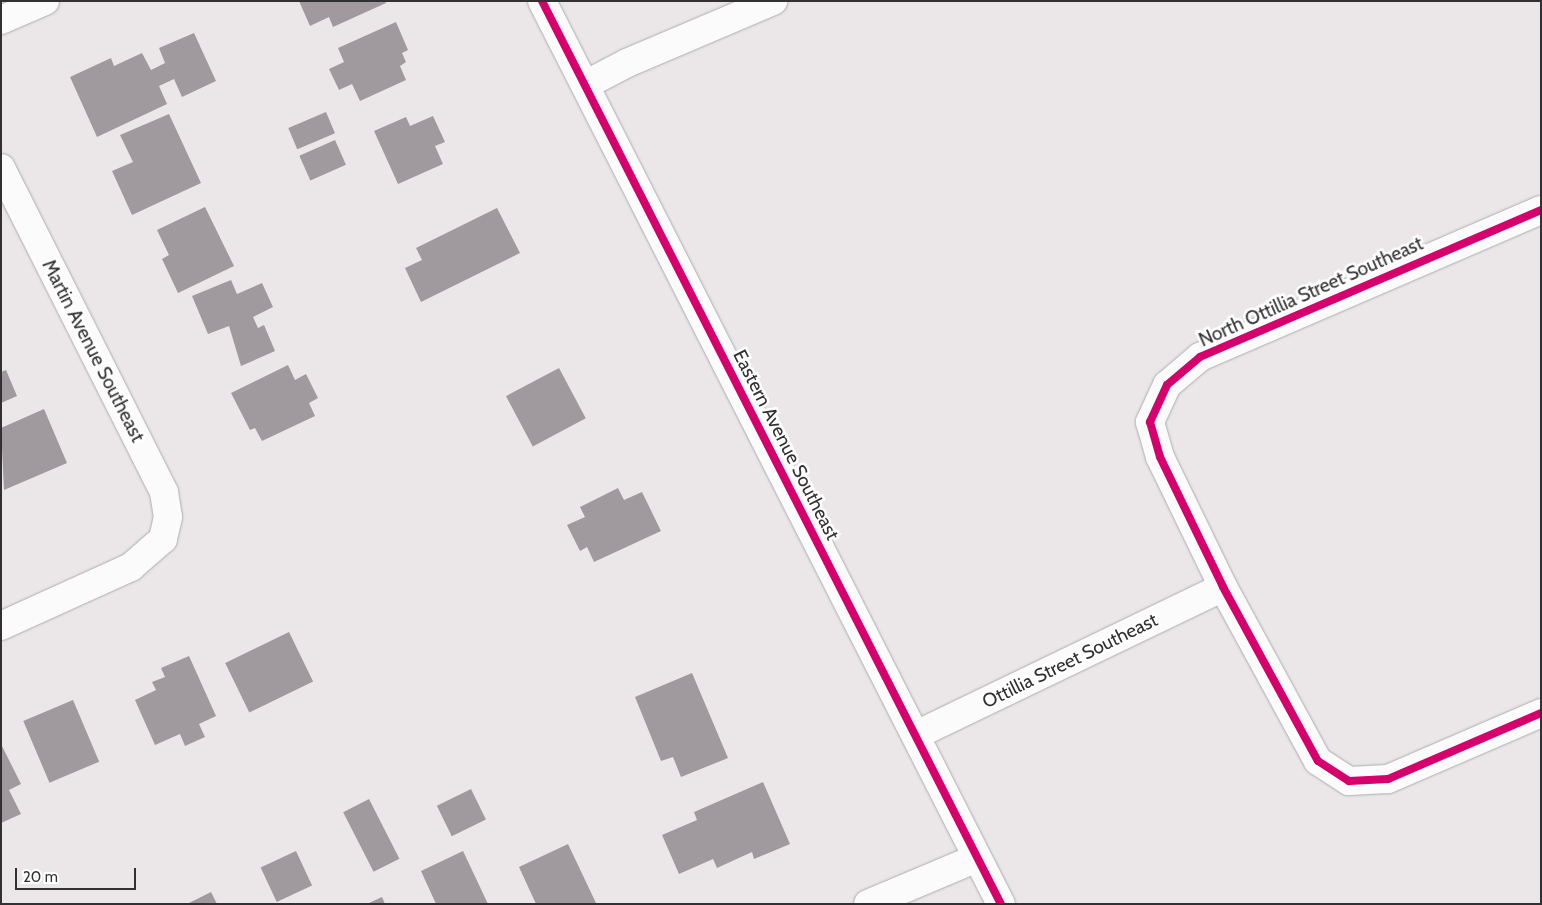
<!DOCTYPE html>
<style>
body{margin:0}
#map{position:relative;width:1542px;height:905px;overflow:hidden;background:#ebe7e9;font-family:Cabin,sans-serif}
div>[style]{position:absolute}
.building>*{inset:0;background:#a0999d;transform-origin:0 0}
.roads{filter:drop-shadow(0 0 1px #aeacae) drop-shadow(0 0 1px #aeacae)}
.street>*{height:28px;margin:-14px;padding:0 14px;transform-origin:14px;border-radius:14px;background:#fcfbfc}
.secondary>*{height:28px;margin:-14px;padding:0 14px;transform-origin:14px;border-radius:14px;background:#fcfbfc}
.cycleway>*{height:8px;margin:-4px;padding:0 4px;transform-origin:4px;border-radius:4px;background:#d6006c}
span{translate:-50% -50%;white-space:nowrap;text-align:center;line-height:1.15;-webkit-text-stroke:5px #fff;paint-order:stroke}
.street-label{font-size:19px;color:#323032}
.frame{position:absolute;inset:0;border:2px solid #323032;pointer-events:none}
.scale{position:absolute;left:15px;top:868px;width:121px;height:22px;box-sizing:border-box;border:2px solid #323032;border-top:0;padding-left:6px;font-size:15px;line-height:18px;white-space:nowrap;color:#323032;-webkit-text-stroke:4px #fff;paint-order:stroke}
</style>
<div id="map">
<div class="building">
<div style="clip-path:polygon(299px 1px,385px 1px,386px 3px,333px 27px,329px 17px,310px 26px)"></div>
<div style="clip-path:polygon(396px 22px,408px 50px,402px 53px,406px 62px,400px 66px,406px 80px,360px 101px,352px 84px,339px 90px,329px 69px,344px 62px,338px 48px)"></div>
<div style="clip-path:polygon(194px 33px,216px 81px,182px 97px,174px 79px,159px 86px,167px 104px,97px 137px,70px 77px,111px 58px,114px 66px,142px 53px,151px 70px,165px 63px,159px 48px)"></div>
<div style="left:326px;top:112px;width:23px;height:41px;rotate:67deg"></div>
<div style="clip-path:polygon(169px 114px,201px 183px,132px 215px,112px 171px,133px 162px,120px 135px)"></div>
<div style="clip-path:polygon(433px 116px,445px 142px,435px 146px,443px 164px,398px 184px,374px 131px,406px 117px,410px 126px)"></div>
<div style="left:335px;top:140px;width:27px;height:39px;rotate:66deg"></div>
<div style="clip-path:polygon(205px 207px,234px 266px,178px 293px,162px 259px,169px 255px,157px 230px)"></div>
<div style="clip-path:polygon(497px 208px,520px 253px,421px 302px,405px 268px,422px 260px,416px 248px)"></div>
<div style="clip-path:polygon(231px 280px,237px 294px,262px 283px,273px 307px,253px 317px,258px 328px,264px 325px,275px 351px,241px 366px,229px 326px,208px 334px,192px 296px)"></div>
<div style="clip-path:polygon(288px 365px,295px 380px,306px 374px,318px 398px,309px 403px,315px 416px,262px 441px,255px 428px,250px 430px,231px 393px)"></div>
<div style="left:559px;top:368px;width:57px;height:60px;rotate:62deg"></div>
<div style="clip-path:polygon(6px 370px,17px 396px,1px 403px,1px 372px)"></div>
<div style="clip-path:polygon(44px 409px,67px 463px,4px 490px,1px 428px)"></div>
<div style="clip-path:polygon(618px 488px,624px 500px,642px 492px,661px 531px,594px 562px,587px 547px,580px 551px,567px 525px,585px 517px,580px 507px)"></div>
<div style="left:289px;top:632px;width:55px;height:71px;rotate:64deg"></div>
<div style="clip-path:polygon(189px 656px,216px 716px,199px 724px,205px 737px,185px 746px,180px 734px,155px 745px,135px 700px,156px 690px,152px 682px,165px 677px,161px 668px)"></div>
<div style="clip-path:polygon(692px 673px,728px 758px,681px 777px,673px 757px,661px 761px,635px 697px)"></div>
<div style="left:73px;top:700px;width:67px;height:54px;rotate:67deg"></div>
<div style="clip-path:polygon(1px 744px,21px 784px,9px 790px,21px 814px,1px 823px)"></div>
<div style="clip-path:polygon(763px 782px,790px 844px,754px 859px,752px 852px,717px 868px,713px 859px,679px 874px,662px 835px,697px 820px,694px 812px)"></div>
<div style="left:471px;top:789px;width:34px;height:38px;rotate:64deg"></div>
<div style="left:369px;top:799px;width:67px;height:29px;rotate:63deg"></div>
<div style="clip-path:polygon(568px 844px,596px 903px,536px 904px,519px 867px)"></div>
<div style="left:296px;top:851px;width:38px;height:39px;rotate:65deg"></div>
<div style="clip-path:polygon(463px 851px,488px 904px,436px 904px,421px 871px)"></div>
<div style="clip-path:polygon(211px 892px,217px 904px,187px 904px)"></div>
<div style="clip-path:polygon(382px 897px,385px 904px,367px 904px)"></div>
</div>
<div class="roads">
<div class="street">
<div style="left:1px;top:20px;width:48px;rotate:-23.4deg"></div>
<div style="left:585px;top:85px;width:47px;rotate:-27.6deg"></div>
<div style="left:627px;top:63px;width:159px;rotate:-23deg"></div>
<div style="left:1px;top:168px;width:363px;rotate:63.3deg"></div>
<div style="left:164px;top:492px;width:25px;rotate:81deg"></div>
<div style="left:168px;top:517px;width:23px;rotate:103deg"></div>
<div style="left:163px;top:539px;width:43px;rotate:138.8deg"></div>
<div style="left:131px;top:567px;width:143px;rotate:155.6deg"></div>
<div style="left:1541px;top:210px;width:371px;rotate:156.7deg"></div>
<div style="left:1200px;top:357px;width:43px;rotate:139.7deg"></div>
<div style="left:1167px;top:385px;width:41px;rotate:114.7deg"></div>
<div style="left:1150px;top:422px;width:36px;rotate:74deg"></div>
<div style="left:1160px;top:457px;width:144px;rotate:64.1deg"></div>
<div style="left:1223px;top:587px;width:198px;rotate:61.4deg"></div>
<div style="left:1318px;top:761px;width:37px;rotate:33deg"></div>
<div style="left:1349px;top:781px;width:39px;rotate:-3deg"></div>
<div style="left:1388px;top:779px;width:167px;rotate:-23.3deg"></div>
<div style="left:916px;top:735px;width:341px;rotate:-25.7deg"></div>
<div style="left:868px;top:904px;width:118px;rotate:-22.9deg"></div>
</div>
<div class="secondary">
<div style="left:542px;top:1px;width:1013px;rotate:63.06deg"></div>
</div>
</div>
<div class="cycleway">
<div style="left:542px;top:1px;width:1013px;rotate:63.06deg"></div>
<div style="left:1541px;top:210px;width:371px;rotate:156.7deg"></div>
<div style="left:1200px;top:357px;width:43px;rotate:139.7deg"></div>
<div style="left:1167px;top:385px;width:41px;rotate:114.7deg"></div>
<div style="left:1150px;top:422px;width:36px;rotate:74deg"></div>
<div style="left:1160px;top:457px;width:144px;rotate:64.1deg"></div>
<div style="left:1223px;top:587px;width:198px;rotate:61.4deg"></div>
<div style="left:1318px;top:761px;width:37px;rotate:33deg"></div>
<div style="left:1349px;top:781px;width:39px;rotate:-3deg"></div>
<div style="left:1388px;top:779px;width:167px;rotate:-23.3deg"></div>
</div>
<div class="street-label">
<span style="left:1311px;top:292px;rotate:-24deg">North Ottillia Street Southeast</span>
<span style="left:93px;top:351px;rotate:63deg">Martin Avenue Southeast</span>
<span style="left:786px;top:445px;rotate:63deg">Eastern Avenue Southeast</span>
<span style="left:1070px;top:661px;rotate:-26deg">Ottillia Street Southeast</span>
</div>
<div class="frame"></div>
<div class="scale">20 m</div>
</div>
